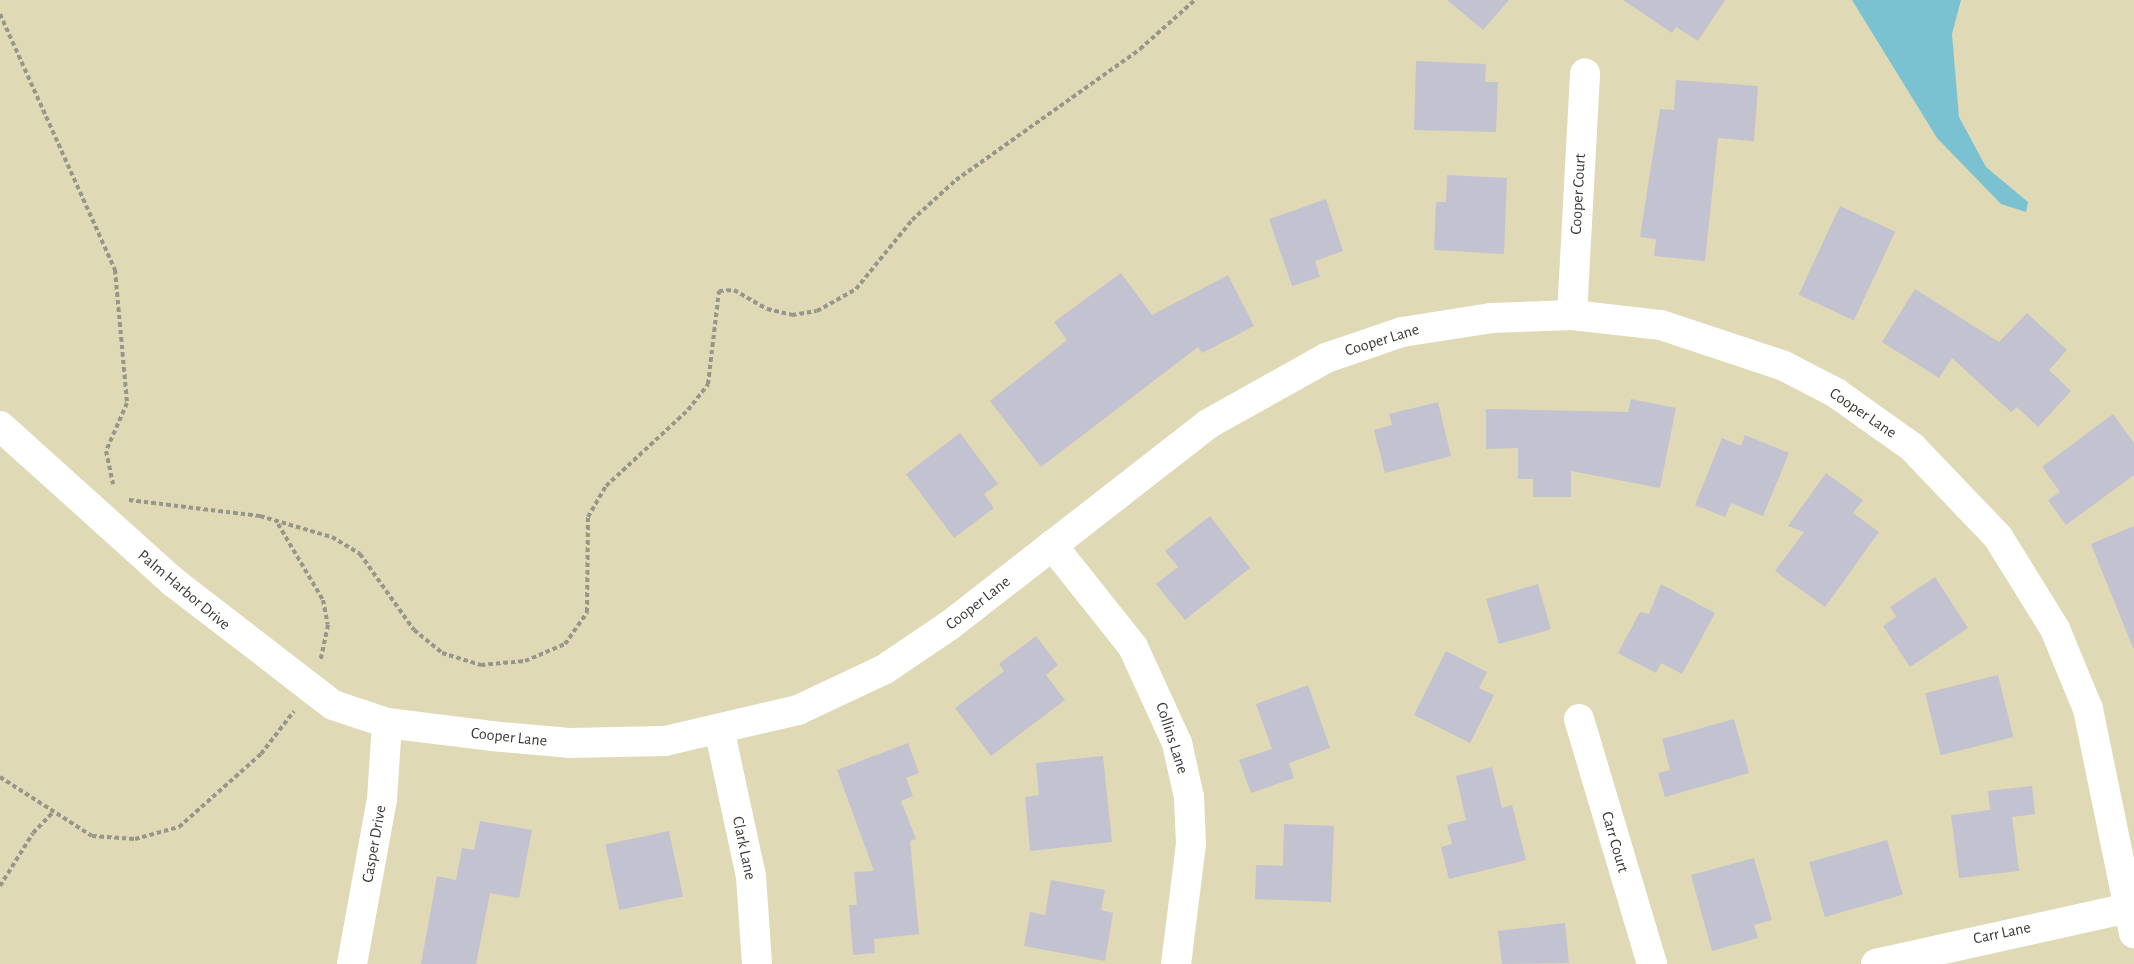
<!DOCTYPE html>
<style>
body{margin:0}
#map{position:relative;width:2134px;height:964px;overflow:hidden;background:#eceadb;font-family:"Alegreya Sans",sans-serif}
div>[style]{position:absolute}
.green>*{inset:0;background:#e0d9b5;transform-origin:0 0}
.water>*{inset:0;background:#7ac2d2}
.building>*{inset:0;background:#c3c2d0;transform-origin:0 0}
.path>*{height:4px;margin-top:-2px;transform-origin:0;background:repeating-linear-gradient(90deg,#98968b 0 4.5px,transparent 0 7.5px)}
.minor>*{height:30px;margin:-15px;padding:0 15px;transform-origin:15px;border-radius:15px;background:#fff}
span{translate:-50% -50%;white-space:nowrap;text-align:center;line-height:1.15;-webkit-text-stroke:5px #fff;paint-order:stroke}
.street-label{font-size:16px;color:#3a3933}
</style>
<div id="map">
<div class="green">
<div style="left:0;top:0;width:2134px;height:964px"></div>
</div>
<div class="water">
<div style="clip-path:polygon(1852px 0,1961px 0,1952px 34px,1959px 117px,1986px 167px,2028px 202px,2026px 212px,2001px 204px,1937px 138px)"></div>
</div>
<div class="building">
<div style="clip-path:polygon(1447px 0,1509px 0,1483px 30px)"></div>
<div style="clip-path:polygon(1623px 0,1725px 0,1698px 41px,1676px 27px,1672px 33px)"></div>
<div style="clip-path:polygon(1416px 61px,1486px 64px,1485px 82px,1498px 82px,1496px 132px,1414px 130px)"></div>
<div style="clip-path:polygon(1676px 80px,1758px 86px,1754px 141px,1718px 138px,1705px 261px,1654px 256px,1656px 239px,1640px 237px,1660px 109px,1674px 110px)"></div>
<div style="clip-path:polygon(1447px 175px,1507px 178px,1504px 254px,1434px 250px,1436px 202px,1446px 202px)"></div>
<div style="clip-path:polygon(1326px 199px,1343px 251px,1315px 261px,1320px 277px,1292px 286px,1269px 219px)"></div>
<div style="left:1840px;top:206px;width:61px;height:98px;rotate:25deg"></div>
<div style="clip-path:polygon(1121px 273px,1152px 315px,1228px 275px,1254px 326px,1202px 353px,1198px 347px,1041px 467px,990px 401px,1067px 340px,1054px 322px)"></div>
<div style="clip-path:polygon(1915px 289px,1999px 342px,2027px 313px,2067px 350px,2049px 370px,2071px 391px,2038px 427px,2017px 407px,2011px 412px,1952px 358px,1939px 378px,1882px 342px)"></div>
<div style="clip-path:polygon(1631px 399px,1676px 408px,1660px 488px,1571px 471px,1571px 497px,1533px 497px,1533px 479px,1518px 479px,1518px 448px,1486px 449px,1486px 409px,1628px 412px)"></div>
<div style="clip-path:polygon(1438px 402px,1451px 456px,1385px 473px,1374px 430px,1392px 425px,1389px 414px)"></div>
<div style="clip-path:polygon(2113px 414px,2134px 443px,2134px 475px,2066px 525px,2048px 500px,2060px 492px,2042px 467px)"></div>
<div style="clip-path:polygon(960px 433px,998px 484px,984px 494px,994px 508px,954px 538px,906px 474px)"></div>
<div style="clip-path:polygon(1745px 435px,1789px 453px,1763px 516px,1731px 503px,1725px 517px,1695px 505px,1722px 438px,1741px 446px)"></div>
<div style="clip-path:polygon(1826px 473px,1863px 500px,1853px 513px,1879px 532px,1825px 607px,1775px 571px,1804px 532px,1788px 526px)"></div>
<div style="clip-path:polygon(1210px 516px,1250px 568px,1185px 620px,1156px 584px,1178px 567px,1165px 551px)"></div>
<div style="clip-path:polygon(2134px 526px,2134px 648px,2133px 648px,2091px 544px)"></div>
<div style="clip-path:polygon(1935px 577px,1968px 628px,1910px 667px,1883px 626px,1896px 617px,1890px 607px)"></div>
<div style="left:1538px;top:584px;width:47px;height:54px;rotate:74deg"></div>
<div style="clip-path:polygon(1661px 584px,1715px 613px,1682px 674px,1661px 663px,1656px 673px,1618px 653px,1640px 612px,1649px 614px)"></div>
<div style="clip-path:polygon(1036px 636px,1058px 665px,1046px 675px,1065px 700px,991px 756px,955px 708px,1004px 671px,999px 664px)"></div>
<div style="clip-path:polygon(1446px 651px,1487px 672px,1479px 688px,1494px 695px,1470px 743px,1414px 715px)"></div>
<div style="left:1998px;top:675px;width:64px;height:75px;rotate:76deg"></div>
<div style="clip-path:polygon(1308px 685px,1330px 748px,1289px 763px,1294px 778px,1251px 793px,1239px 760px,1272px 749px,1256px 704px)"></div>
<div style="clip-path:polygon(1734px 719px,1749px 773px,1665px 797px,1658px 773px,1670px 770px,1662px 739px)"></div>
<div style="clip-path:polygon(908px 743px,919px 773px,906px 778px,913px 796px,901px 801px,916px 839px,910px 841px,919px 934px,874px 939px,875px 953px,853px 955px,849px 905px,857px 905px,854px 872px,874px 871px,837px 770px)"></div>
<div style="clip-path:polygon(1103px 756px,1112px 842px,1030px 851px,1025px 797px,1039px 795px,1036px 763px)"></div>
<div style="clip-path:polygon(1492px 767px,1502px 808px,1512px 805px,1526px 860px,1449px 879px,1441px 847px,1452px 844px,1447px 825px,1466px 820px,1456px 776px)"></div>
<div style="clip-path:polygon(2032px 786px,2035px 814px,2012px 817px,2019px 871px,1959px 878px,1951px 815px,1990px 810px,1988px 791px)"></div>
<div style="clip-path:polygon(480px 821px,532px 830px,519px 898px,490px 893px,476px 964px,421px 964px,437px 876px,456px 880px,462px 848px,474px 850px)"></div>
<div style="clip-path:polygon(1284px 824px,1334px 826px,1331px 902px,1255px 899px,1256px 865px,1283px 866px)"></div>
<div style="left:669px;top:831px;width:67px;height:65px;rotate:78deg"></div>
<div style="left:1887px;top:840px;width:57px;height:81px;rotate:74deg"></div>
<div style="clip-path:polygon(1754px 858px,1772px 920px,1754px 925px,1758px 938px,1712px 951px,1691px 875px)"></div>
<div style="clip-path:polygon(1051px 880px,1105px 890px,1101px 910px,1113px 913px,1105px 961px,1024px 946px,1030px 912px,1045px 915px)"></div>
<div style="clip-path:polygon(1565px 923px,1569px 963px,1502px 964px,1498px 931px)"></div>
</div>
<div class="path">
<div style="left:0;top:14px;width:281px;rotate:65.8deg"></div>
<div style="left:115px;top:270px;width:134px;rotate:84.8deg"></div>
<div style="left:127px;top:403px;width:52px;rotate:113.6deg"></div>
<div style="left:106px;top:451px;width:34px;rotate:78deg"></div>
<div style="left:129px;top:500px;width:132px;rotate:7deg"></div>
<div style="left:260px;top:516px;width:75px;rotate:16.3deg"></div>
<div style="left:332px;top:537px;width:33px;rotate:31deg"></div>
<div style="left:360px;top:554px;width:93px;rotate:54.6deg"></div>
<div style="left:414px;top:630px;width:36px;rotate:39deg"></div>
<div style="left:442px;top:653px;width:41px;rotate:17.1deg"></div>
<div style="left:481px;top:665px;width:44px;rotate:-5.2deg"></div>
<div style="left:525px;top:661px;width:43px;rotate:-23deg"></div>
<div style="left:565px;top:644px;width:39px;rotate:-55deg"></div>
<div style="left:587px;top:612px;width:95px;rotate:-89.4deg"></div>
<div style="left:588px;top:517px;width:36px;rotate:-60deg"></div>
<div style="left:606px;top:486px;width:112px;rotate:-42.8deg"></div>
<div style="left:688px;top:410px;width:33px;rotate:-52deg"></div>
<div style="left:708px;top:384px;width:94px;rotate:-83.3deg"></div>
<div style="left:719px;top:291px;width:15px;rotate:-4deg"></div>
<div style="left:734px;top:290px;width:38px;rotate:30deg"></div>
<div style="left:767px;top:309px;width:26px;rotate:13deg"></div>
<div style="left:792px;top:315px;width:25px;rotate:-9deg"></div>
<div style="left:817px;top:311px;width:45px;rotate:-29.4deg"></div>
<div style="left:856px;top:289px;width:89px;rotate:-50.9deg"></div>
<div style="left:912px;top:220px;width:59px;rotate:-42.3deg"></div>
<div style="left:956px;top:180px;width:226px;rotate:-35.4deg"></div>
<div style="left:1140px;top:49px;width:74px;rotate:-41.7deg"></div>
<div style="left:278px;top:524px;width:88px;rotate:59.4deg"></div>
<div style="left:323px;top:600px;width:25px;rotate:79deg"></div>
<div style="left:328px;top:625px;width:35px;rotate:102deg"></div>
<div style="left:0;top:777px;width:109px;rotate:32.7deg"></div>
<div style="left:92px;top:836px;width:43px;rotate:4deg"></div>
<div style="left:135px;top:839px;width:46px;rotate:-15.3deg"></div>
<div style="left:179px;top:827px;width:110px;rotate:-41.7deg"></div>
<div style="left:261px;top:754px;width:54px;rotate:-52.5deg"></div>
<div style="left:0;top:886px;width:62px;rotate:-58.1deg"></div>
<div style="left:33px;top:833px;width:30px;rotate:-46deg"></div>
</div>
<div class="minor">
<div style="left:1572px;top:315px;width:242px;rotate:-86.9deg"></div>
<div style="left:0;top:426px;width:232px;rotate:42deg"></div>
<div style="left:172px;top:581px;width:203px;rotate:37.6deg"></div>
<div style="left:333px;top:705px;width:57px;rotate:18.4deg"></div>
<div style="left:387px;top:723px;width:105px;rotate:7.1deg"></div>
<div style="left:491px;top:736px;width:78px;rotate:5.1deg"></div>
<div style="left:569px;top:743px;width:96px;rotate:-1.2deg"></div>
<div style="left:665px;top:741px;width:137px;rotate:-13.1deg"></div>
<div style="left:798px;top:710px;width:96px;rotate:-25.2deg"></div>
<div style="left:885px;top:669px;width:78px;rotate:-34.1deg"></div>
<div style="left:950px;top:625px;width:327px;rotate:-37.9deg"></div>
<div style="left:1208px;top:424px;width:135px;rotate:-29.2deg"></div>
<div style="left:1326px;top:358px;width:80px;rotate:-18.9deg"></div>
<div style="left:1402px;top:332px;width:90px;rotate:-8.9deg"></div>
<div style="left:1491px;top:318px;width:81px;rotate:-2.1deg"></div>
<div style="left:1572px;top:315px;width:90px;rotate:6.4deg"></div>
<div style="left:1661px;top:325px;width:130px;rotate:18.4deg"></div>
<div style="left:1784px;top:366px;width:59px;rotate:27.4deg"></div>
<div style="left:1836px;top:393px;width:93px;rotate:35.4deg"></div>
<div style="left:1912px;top:447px;width:124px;rotate:46.3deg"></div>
<div style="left:1998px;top:537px;width:108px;rotate:58.2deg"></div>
<div style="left:2055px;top:629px;width:87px;rotate:67.6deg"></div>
<div style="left:2088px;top:709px;width:229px;rotate:78.4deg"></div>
<div style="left:1052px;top:545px;width:130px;rotate:51.5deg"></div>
<div style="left:1133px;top:647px;width:106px;rotate:65.4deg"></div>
<div style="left:1177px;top:743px;width:55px;rotate:77.5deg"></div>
<div style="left:1189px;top:797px;width:47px;rotate:87.6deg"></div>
<div style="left:1191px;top:844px;width:121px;rotate:97.1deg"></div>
<div style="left:1579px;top:719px;width:256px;rotate:73.4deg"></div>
<div style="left:720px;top:733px;width:146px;rotate:77.8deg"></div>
<div style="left:751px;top:876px;width:88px;rotate:86.1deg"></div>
<div style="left:352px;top:964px;width:168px;rotate:-79.7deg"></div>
<div style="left:382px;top:799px;width:76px;rotate:-86.2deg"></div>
<div style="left:1876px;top:964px;width:259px;rotate:-12.5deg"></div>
</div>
<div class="street-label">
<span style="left:1578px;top:194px;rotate:-87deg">Cooper Court</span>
<span style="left:1382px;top:340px;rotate:-17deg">Cooper Lane</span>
<span style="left:1863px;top:413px;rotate:34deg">Cooper Lane</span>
<span style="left:184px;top:590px;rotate:40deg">Palm Harbor Drive</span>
<span style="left:978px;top:603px;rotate:-38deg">Cooper Lane</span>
<span style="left:509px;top:737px;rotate:6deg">Cooper Lane</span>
<span style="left:1172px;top:738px;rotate:72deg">Collins Lane</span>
<span style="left:1615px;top:842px;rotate:74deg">Carr Court</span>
<span style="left:374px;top:844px;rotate:-80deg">Casper Drive</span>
<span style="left:744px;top:848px;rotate:78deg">Clark Lane</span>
<span style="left:2002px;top:933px;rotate:-12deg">Carr Lane</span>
</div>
</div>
